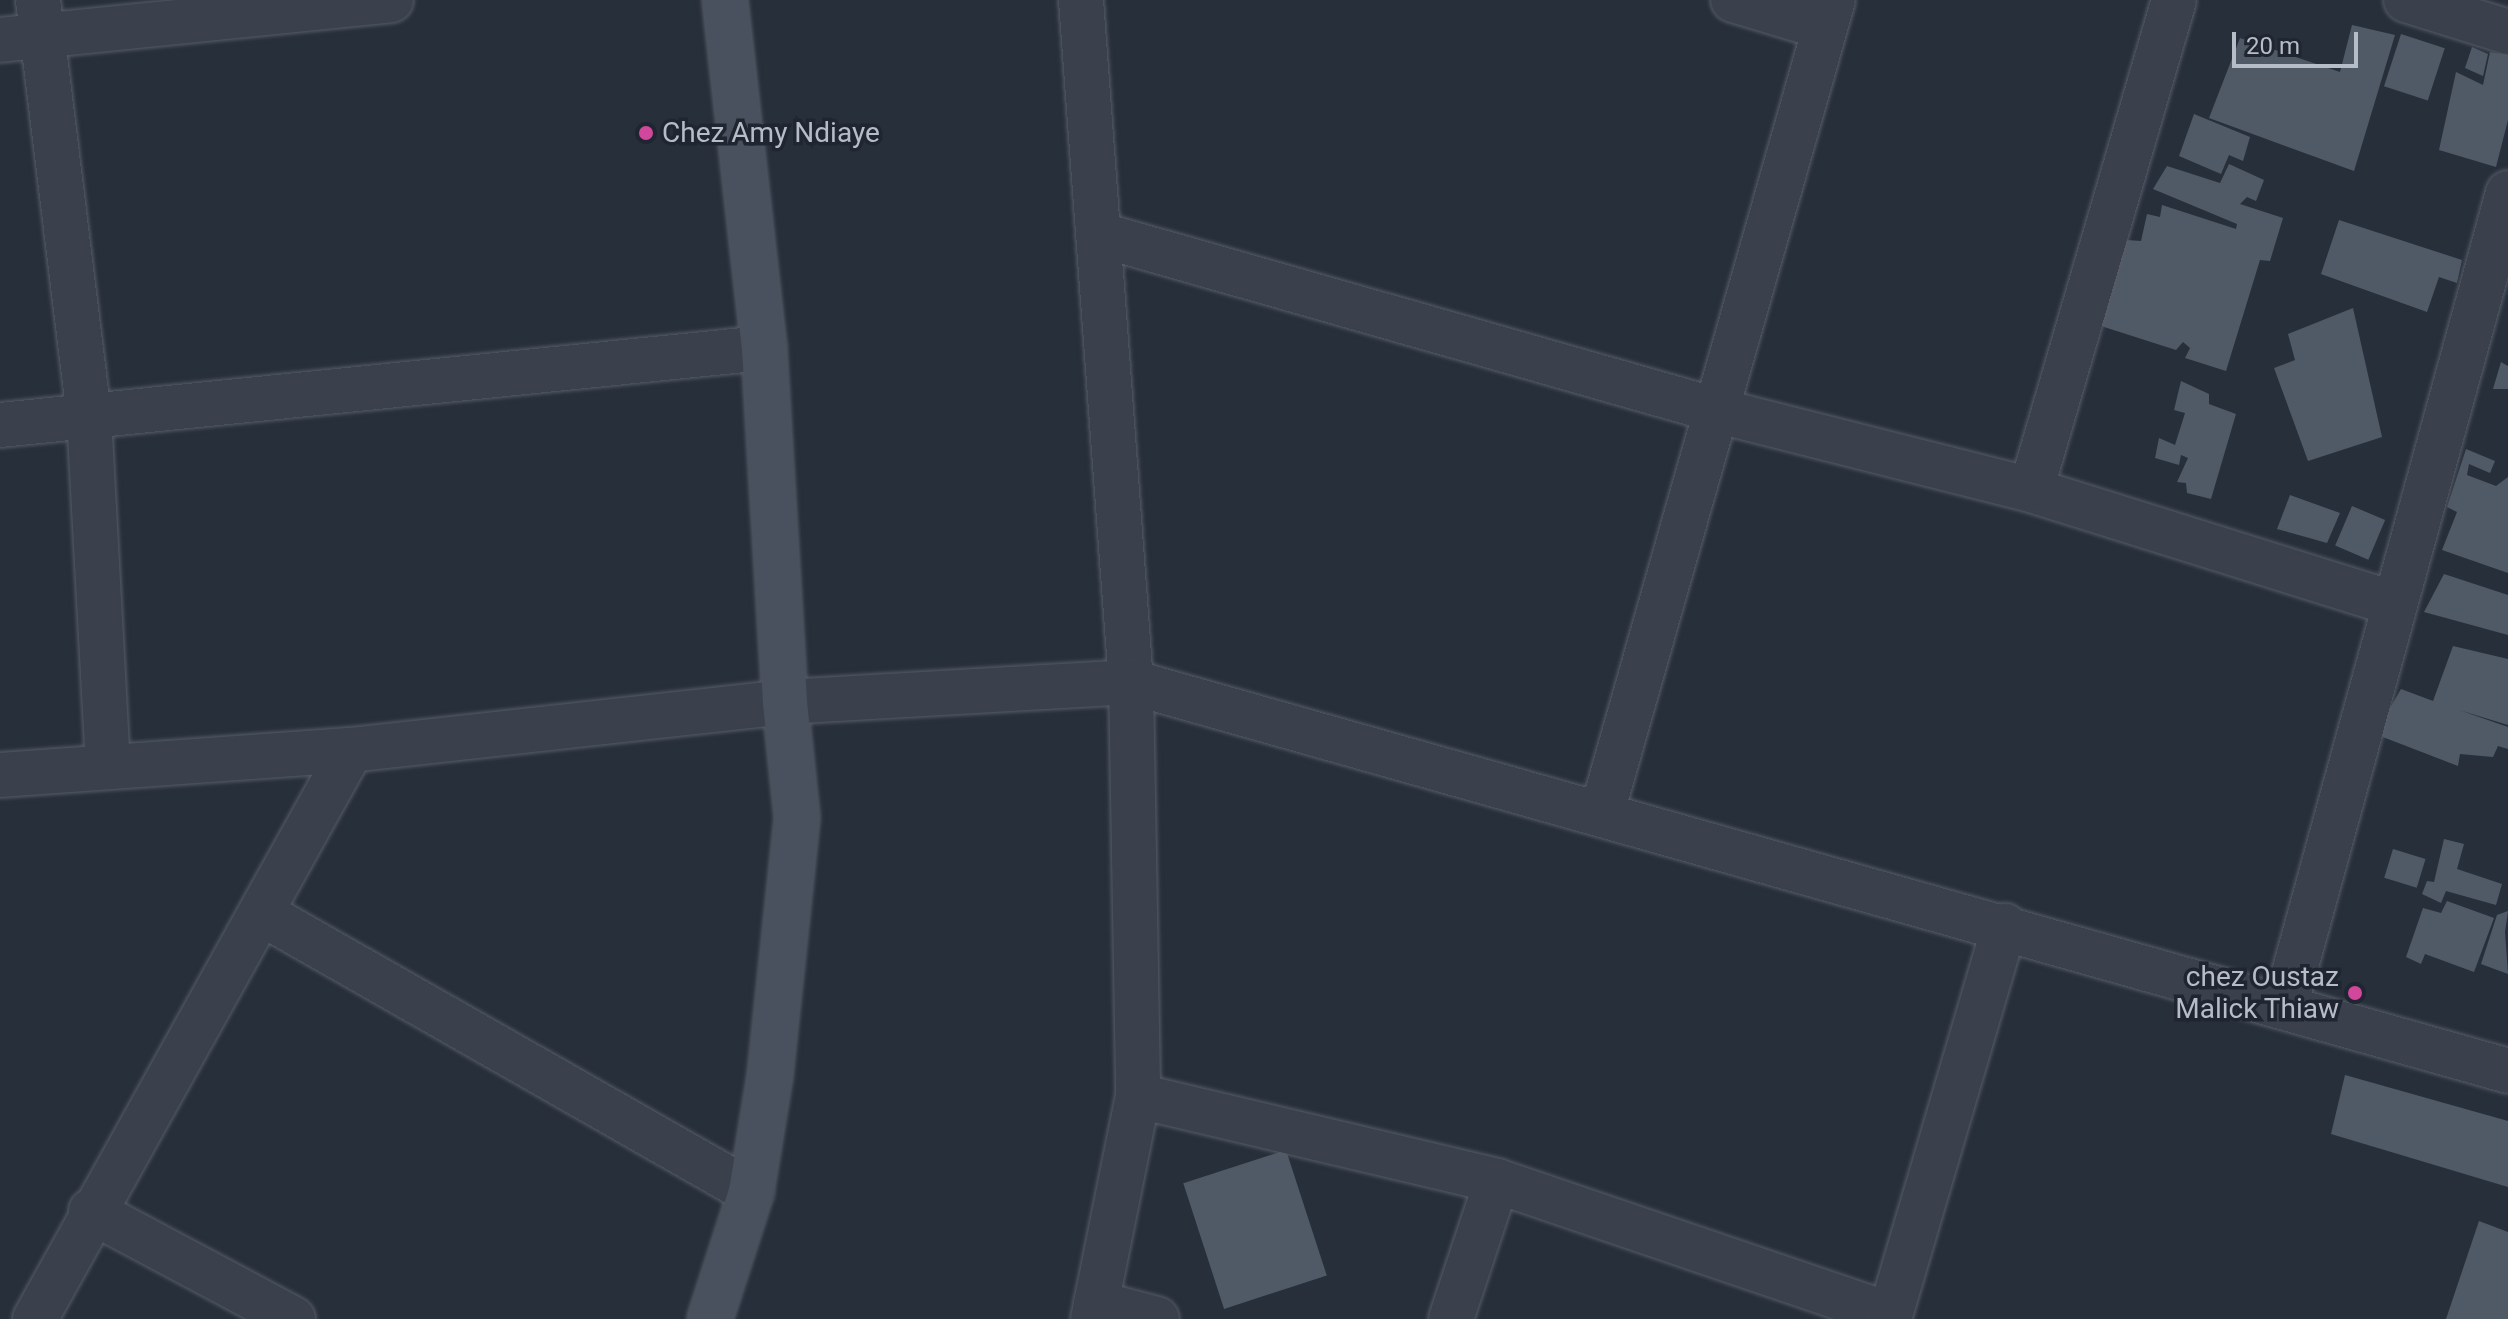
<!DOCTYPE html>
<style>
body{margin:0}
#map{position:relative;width:2508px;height:1319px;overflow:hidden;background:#272f3b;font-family:Roboto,sans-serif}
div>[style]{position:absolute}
.building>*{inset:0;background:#505a67;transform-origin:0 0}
.roads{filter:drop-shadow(0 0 2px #565c67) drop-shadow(0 0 2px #565c67)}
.street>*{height:44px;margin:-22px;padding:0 22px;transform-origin:22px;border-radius:22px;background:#3b414c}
.secondary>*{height:44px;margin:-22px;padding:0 22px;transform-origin:22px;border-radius:22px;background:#49515e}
.dots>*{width:22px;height:22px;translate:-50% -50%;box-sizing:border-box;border:4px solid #202631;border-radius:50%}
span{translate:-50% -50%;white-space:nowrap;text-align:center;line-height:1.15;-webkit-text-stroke:7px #202631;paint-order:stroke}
.poi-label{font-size:28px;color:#b7bdc7}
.left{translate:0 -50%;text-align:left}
.right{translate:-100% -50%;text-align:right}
.scale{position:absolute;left:2232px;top:32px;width:126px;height:36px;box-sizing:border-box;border:4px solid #b7bdc7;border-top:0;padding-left:10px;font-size:24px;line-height:28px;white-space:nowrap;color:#b7bdc7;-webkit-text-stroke:6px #202631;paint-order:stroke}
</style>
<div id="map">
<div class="building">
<div style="clip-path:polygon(2352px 25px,2395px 35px,2354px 171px,2209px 118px,2240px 38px,2340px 72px)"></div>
<div style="left:2401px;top:34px;width:46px;height:55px;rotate:18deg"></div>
<div style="clip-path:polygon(2472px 47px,2488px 54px,2483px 76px,2465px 68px)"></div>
<div style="clip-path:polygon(2490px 52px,2508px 55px,2508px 120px,2496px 167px,2439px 150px,2456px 72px,2483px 85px)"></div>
<div style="clip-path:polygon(2194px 114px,2250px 137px,2243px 161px,2229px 155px,2221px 174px,2179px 156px)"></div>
<div style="clip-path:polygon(2229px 164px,2264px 180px,2256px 201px,2247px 197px,2240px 204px,2283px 218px,2270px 261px,2260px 260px,2226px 371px,2185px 358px,2190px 348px,2183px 342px,2176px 350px,2101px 326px,2127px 240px,2141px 241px,2147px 214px,2160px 217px,2162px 205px,2236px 229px,2237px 224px,2153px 189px,2167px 166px,2220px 183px)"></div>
<div style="clip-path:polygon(2339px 220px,2462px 260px,2457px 283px,2439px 277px,2427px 312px,2321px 274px)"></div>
<div style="clip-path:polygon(2353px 308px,2382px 437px,2308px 461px,2274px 368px,2295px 360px,2288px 334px)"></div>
<div style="clip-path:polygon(2501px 362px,2508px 366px,2508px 389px,2493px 389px)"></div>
<div style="clip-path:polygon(2181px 381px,2209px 394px,2209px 404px,2236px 414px,2211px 499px,2187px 493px,2186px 483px,2177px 482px,2188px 458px,2181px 455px,2179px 465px,2155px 458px,2159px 438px,2175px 445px,2185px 413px,2174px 410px)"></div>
<div style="clip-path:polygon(2466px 449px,2495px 461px,2490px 473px,2469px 464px,2467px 475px,2496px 486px,2508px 477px,2508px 573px,2442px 550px,2457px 512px,2447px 507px)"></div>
<div style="clip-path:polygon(2290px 495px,2340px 513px,2327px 543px,2277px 529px)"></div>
<div style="left:2352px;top:506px;width:36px;height:43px;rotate:23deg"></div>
<div style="clip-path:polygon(2444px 574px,2508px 595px,2508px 635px,2424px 612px)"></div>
<div style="clip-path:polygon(2453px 646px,2508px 659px,2508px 725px,2459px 710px,2508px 727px,2508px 749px,2498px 746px,2493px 757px,2460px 754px,2458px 766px,2375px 734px,2401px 689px,2433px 701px)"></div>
<div style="clip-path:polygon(2444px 839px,2464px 844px,2457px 869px,2502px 884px,2496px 905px,2446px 891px,2441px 903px,2422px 894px,2427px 881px,2434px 882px)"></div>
<div style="left:2393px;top:849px;width:34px;height:30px;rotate:17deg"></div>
<div style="clip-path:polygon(2447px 901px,2494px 918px,2474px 972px,2425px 954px,2421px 964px,2406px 957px,2423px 908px,2441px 913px)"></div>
<div style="clip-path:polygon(2508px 911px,2505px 932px,2508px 974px,2481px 964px,2497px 915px)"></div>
<div style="clip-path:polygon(2345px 1075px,2508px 1121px,2508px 1187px,2331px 1134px)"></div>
<div style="left:1286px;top:1150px;width:132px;height:108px;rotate:72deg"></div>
<div style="clip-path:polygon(2479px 1221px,2508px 1232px,2508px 1319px,2446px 1319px)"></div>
</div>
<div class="roads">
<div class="street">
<div style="left:38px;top:0;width:419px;rotate:83deg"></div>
<div style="left:89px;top:416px;width:349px;rotate:86.9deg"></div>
<div style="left:1081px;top:0;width:684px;rotate:85.81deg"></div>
<div style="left:1131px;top:682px;width:414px;rotate:89deg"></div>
<div style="left:1138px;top:1096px;width:227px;rotate:101.4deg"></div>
<div style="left:1733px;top:0;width:94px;rotate:16.7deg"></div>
<div style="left:2406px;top:0;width:107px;rotate:17.4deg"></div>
<div style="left:0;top:40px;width:393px;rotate:-5.8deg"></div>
<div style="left:1098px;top:234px;width:646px;rotate:15.91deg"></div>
<div style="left:1719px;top:411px;width:322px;rotate:14.2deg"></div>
<div style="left:2031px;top:490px;width:381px;rotate:17.4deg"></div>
<div style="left:0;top:425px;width:768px;rotate:-5.76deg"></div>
<div style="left:2031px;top:490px;width:510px;rotate:-73.73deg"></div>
<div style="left:0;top:775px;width:352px;rotate:-4.1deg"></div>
<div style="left:351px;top:750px;width:437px;rotate:-6.3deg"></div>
<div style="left:785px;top:702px;width:347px;rotate:-3.3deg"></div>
<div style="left:1131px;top:682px;width:1431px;rotate:15.77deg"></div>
<div style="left:1602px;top:812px;width:844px;rotate:-74.12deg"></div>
<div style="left:263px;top:914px;width:562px;rotate:29.67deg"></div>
<div style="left:2285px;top:1006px;width:843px;rotate:-74.66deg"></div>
<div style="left:1138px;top:1096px;width:369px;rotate:13.3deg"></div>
<div style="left:1497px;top:1181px;width:415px;rotate:18.8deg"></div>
<div style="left:91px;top:1211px;width:229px;rotate:28.1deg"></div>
<div style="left:1096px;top:1303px;width:63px;rotate:14.7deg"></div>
<div style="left:35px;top:1319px;width:651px;rotate:-60.95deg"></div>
<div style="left:1451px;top:1319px;width:145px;rotate:-71.6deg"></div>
<div style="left:1889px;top:1319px;width:410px;rotate:-73.6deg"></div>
</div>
<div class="secondary">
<div style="left:710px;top:1319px;width:133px;rotate:-72.1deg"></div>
<div style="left:751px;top:1192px;width:118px;rotate:-80.7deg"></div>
<div style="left:770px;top:1076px;width:260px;rotate:-84deg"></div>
<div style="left:797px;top:817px;width:116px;rotate:-96deg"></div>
<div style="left:785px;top:702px;width:355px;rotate:-93.4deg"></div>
<div style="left:764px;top:348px;width:350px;rotate:-96.4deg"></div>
</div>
</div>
<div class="dots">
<div style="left:646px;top:133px;background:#d1479c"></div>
<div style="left:2355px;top:993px;background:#d1479c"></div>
</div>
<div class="poi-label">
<span class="left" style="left:662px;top:133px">Chez Amy Ndiaye</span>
<span class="right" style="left:2339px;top:993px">chez Oustaz<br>Malick Thiaw</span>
</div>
<div class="scale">20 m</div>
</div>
